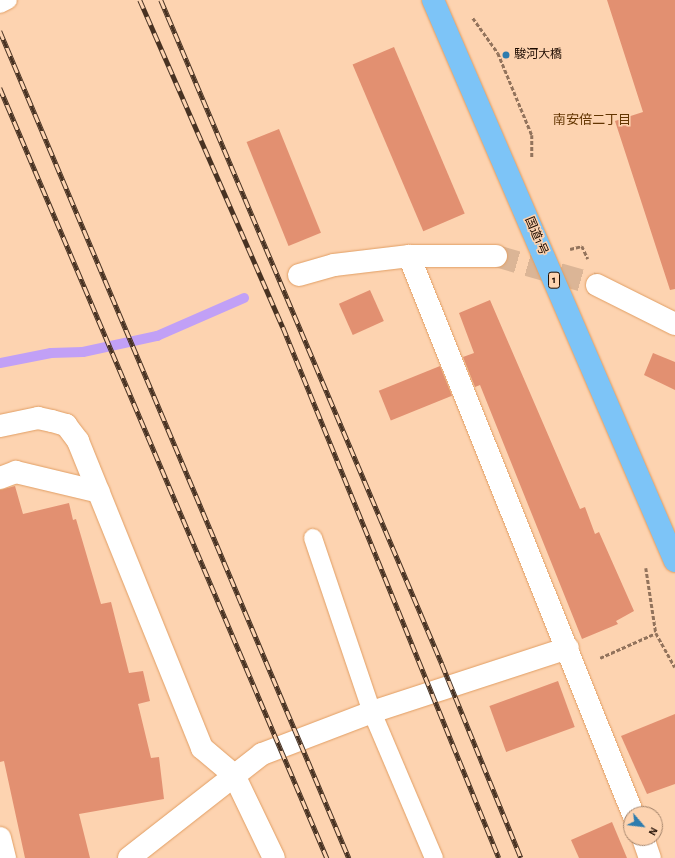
<!DOCTYPE html>
<meta charset="utf-8">
<style>
body{margin:0}
#map{position:relative;width:675px;height:858px;overflow:hidden;background:#fdd3b0;font-family:"Alegreya Sans","Noto Sans JP",sans-serif}
div>[style]{position:absolute}
.stream>*{height:10px;margin:-5px;padding:0 5px;transform-origin:5px;border-radius:5px;background:#c1a0f6}
.building>*{inset:0;background:#e29071;transform-origin:0 0}
.street-tunnel>*{height:22px;margin-top:-11px;transform-origin:0;background:repeating-linear-gradient(90deg,#dbb596 0 22px,transparent 0 33px)}
.path>*{height:2.5px;margin-top:-1.25px;transform-origin:0;background:repeating-linear-gradient(90deg,#92735c 0 4px,transparent 0 6px)}
.roads{filter:drop-shadow(0 0 1px #e19e63) drop-shadow(0 0 1px #e19e63)}
.lane>*{height:18px;margin:-9px;padding:0 9px;transform-origin:9px;border-radius:9px;background:#fff}
.street>*{height:22px;margin:-11px;padding:0 11px;transform-origin:11px;border-radius:11px;background:#fff}
.highway>*{height:22px;margin:-11px;padding:0 11px;transform-origin:11px;border-radius:11px;background:#7dc4f7}
.rail>*{height:4.5px;margin-top:-2.25px;transform-origin:0;background:repeating-linear-gradient(90deg,#fdd3b0 0 9px,#483222 0 18px);box-sizing:border-box;border-block:1px solid #483222}
.dots>*{width:11px;height:11px;translate:-50% -50%;box-sizing:border-box;border:2px solid #fdd3b0;border-radius:50%}
span{translate:-50% -50%;white-space:nowrap;text-align:center;line-height:1.15;-webkit-text-stroke:3px #fdd3b0;paint-order:stroke}
.shield-label span{padding:1px 3px;background:#fdd3b0;border:1px solid;border-radius:3px;-webkit-text-stroke-width:0}
.shield-label{font-size:11px;color:#1d0b00;font-weight:700}
.poi-label{font-size:12px;color:#1d0b00}
.left{translate:0 -50%;text-align:left}
.street-label{font-size:12px;color:#1d0b00}
.neighbourhood-label{font-size:13px;color:#643602}
.north{position:absolute;left:623px;top:806px;width:40px;height:40px;box-sizing:border-box;background:#fdd3b0;border:1px solid #a3836a;border-radius:50%;rotate:118deg;font-size:11px;font-weight:700;line-height:16px;text-align:center;color:#1d0b00}
.north::after{content:'';display:block;margin:auto;width:14px;height:18px;background:#2e7cae;clip-path:polygon(50% 0,100% 100%,50% 72%,0 100%)}
</style>
<div id="map">
<div class="stream">
<div style="left:0;top:363px;width:52px;rotate:-11.1deg"></div>
<div style="left:51px;top:353px;width:32px;rotate:-2deg"></div>
<div style="left:83px;top:352px;width:76px;rotate:-12.2deg"></div>
<div style="left:157px;top:336px;width:95px;rotate:-23.6deg"></div>
</div>
<div class="building">
<div style="clip-path:polygon(607px 0,675px 0,675px 289px,670px 290px,615px 121px,643px 112px)"></div>
<div style="left:394px;top:47px;width:181px;height:45px;rotate:67deg"></div>
<div style="left:279px;top:129px;width:112px;height:35px;rotate:68deg"></div>
<div style="left:370px;top:290px;width:34px;height:34px;rotate:66deg"></div>
<div style="clip-path:polygon(490px 300px,580px 509px,585px 507px,595px 534px,599px 532px,634px 611px,616px 621px,618px 624px,582px 639px,480px 385px,475px 387px,463px 357px,474px 353px,459px 313px)"></div>
<div style="clip-path:polygon(653px 353px,675px 362px,675px 390px,644px 375px)"></div>
<div style="left:440px;top:366px;width:32px;height:66px;rotate:68deg"></div>
<div style="clip-path:polygon(15px 486px,23px 514px,69px 503px,73px 520px,76px 519px,101px 604px,111px 602px,129px 673px,143px 671px,150px 701px,138px 704px,151px 758px,159px 757px,164px 799px,79px 814px,90px 858px,25px 858px,4px 761px,0 762px,0 490px)"></div>
<div style="left:558px;top:681px;width:49px;height:73px;rotate:70deg"></div>
<div style="clip-path:polygon(675px 714px,675px 784px,647px 794px,621px 736px)"></div>
<div style="clip-path:polygon(612px 822px,627px 858px,579px 858px,571px 840px)"></div>
</div>
<div class="street-tunnel">
<div style="left:496px;top:256px;width:105px;rotate:16deg"></div>
</div>
<div class="path">
<div style="left:473px;top:18px;width:43px;rotate:54.5deg"></div>
<div style="left:498px;top:53px;width:89px;rotate:67.5deg"></div>
<div style="left:532px;top:135px;width:22px;rotate:90deg"></div>
<div style="left:570px;top:249px;width:12px;rotate:-14deg"></div>
<div style="left:582px;top:246px;width:14px;rotate:65deg"></div>
<div style="left:646px;top:568px;width:66px;rotate:81.3deg"></div>
<div style="left:656px;top:633px;width:39px;rotate:61deg"></div>
<div style="left:600px;top:658px;width:61px;rotate:-24.1deg"></div>
</div>
<div class="roads">
<div class="lane">
<div style="left:0;top:4px;width:9px;rotate:-27deg"></div>
<div style="left:313px;top:538px;width:184px;rotate:71.3deg"></div>
<div style="left:372px;top:712px;width:159px;rotate:67deg"></div>
</div>
<div class="street">
<div style="left:409px;top:256px;width:601px;rotate:68.13deg"></div>
<div style="left:299px;top:275px;width:36px;rotate:-16deg"></div>
<div style="left:334px;top:265px;width:76px;rotate:-6.8deg"></div>
<div style="left:409px;top:256px;width:87px"></div>
<div style="left:597px;top:285px;width:87px;rotate:26.6deg"></div>
<div style="left:0;top:426px;width:39px;rotate:-12deg"></div>
<div style="left:38px;top:418px;width:14px;rotate:12deg"></div>
<div style="left:52px;top:421px;width:15px;rotate:16deg"></div>
<div style="left:66px;top:425px;width:20px;rotate:53deg"></div>
<div style="left:78px;top:441px;width:331px;rotate:68deg"></div>
<div style="left:202px;top:748px;width:42px;rotate:40.2deg"></div>
<div style="left:234px;top:775px;width:92px;rotate:64.3deg"></div>
<div style="left:0;top:478px;width:17px;rotate:-21deg"></div>
<div style="left:16px;top:472px;width:85px;rotate:13.5deg"></div>
<div style="left:0;top:838px;width:21px;rotate:76deg"></div>
<div style="left:643px;top:838px;width:21px;rotate:71deg"></div>
<div style="left:129px;top:858px;width:169px;rotate:-38deg"></div>
<div style="left:262px;top:754px;width:118px;rotate:-20.9deg"></div>
<div style="left:372px;top:712px;width:206px;rotate:-18.1deg"></div>
</div>
<div class="highway">
<div style="left:433px;top:0;width:611px;rotate:66.67deg"></div>
</div>
</div>
<div class="rail">
<div style="left:140px;top:0;width:357px;rotate:66.4deg"></div>
<div style="left:283px;top:327px;width:573px;rotate:67.86deg"></div>
<div style="left:161px;top:0;width:721px;rotate:67.06deg"></div>
<div style="left:442px;top:664px;width:209px;rotate:67.8deg"></div>
<div style="left:0;top:31px;width:898px;rotate:67.12deg"></div>
<div style="left:0;top:88px;width:837px;rotate:66.99deg"></div>
</div>
<div class="dots">
<div style="left:506px;top:55px;background:#2e7cae"></div>
</div>
<div class="shield-label">
<span style="left:554px;top:280px">1</span>
</div>
<div class="poi-label">
<span class="left" style="left:514px;top:55px">駿河大橋</span>
</div>
<div class="street-label">
<span style="left:536px;top:236px;rotate:67deg">国道1号</span>
</div>
<div class="neighbourhood-label">
<span style="left:592px;top:121px">南安倍二丁目</span>
</div>
<div class="north">N</div>
</div>
